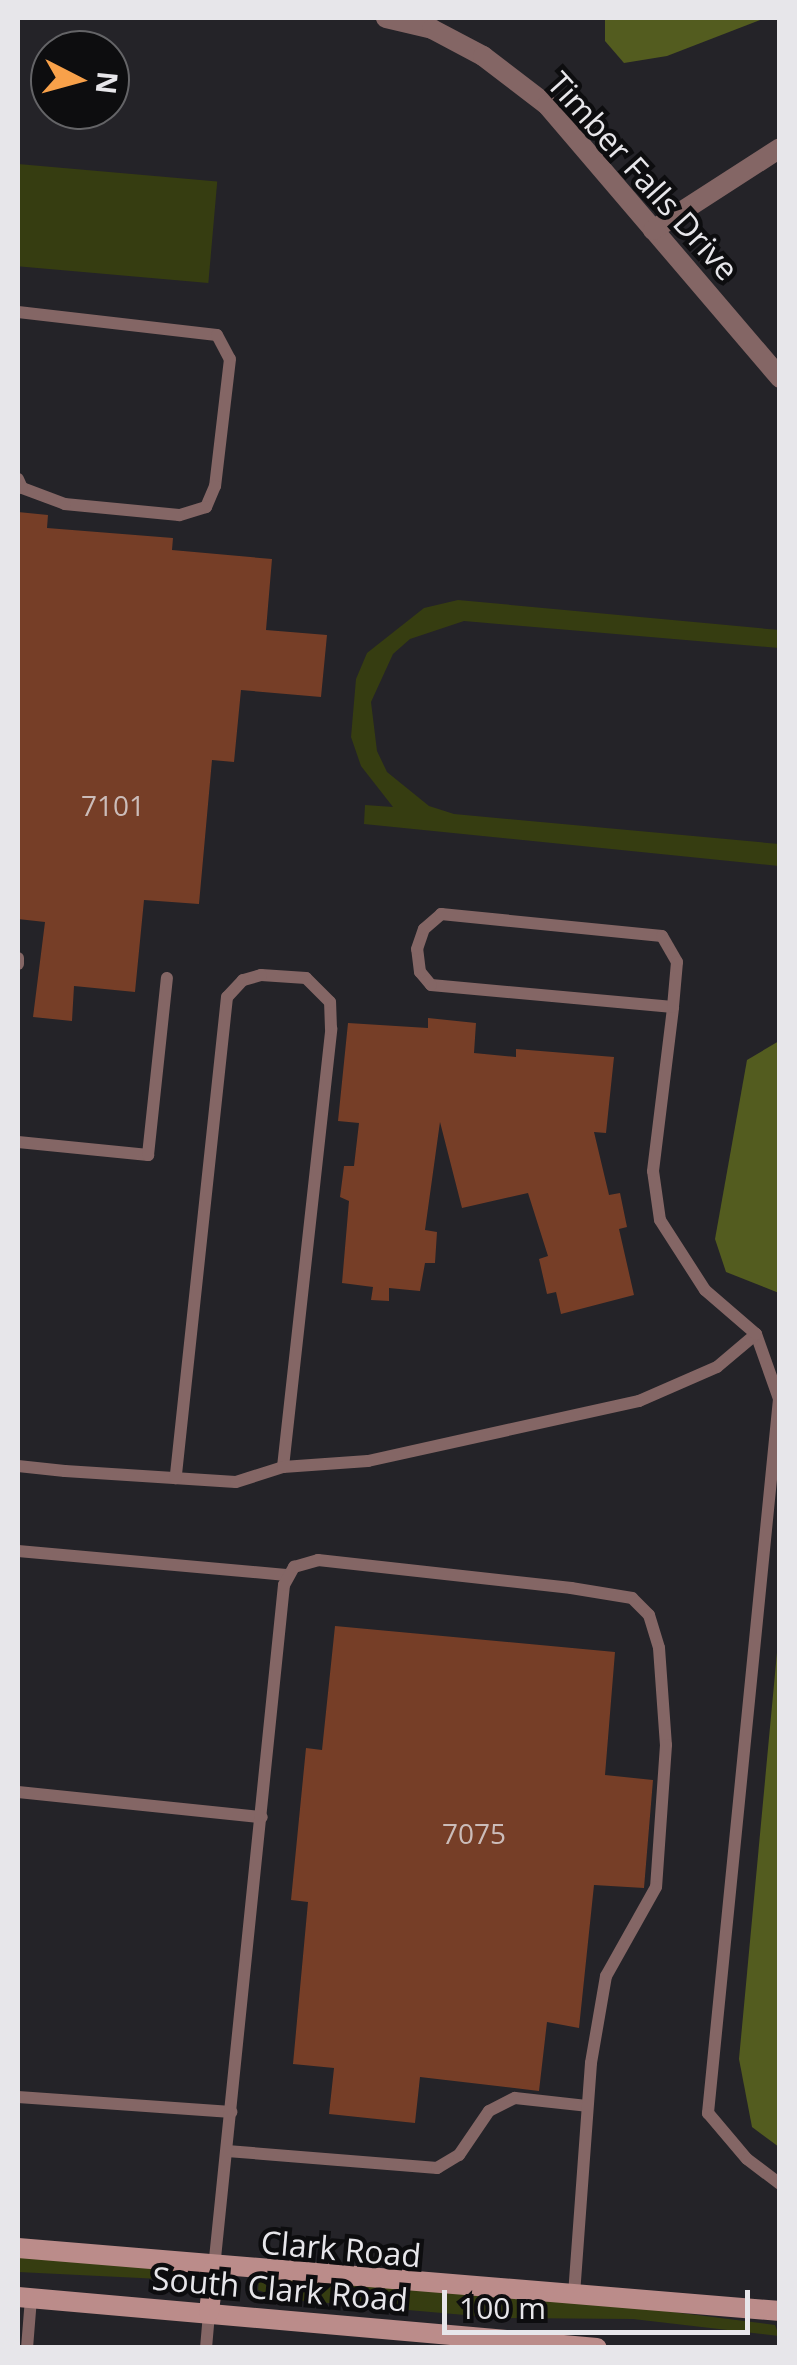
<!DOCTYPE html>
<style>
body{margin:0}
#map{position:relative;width:797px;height:2365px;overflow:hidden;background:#242328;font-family:"Open Sans",sans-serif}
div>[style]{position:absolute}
.green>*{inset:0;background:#363d11;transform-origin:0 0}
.forest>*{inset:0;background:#535c1f}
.building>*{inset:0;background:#763e27}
.lane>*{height:12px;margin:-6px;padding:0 6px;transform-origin:6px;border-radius:6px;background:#846665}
.street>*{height:20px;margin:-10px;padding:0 10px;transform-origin:10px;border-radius:10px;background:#846665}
.secondary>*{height:20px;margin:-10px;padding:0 10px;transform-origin:10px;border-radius:10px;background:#bb8c8a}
span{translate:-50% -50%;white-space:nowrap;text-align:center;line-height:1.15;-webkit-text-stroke:9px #0d0d0f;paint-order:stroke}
.number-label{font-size:28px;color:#cbbcb9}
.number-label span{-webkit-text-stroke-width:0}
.street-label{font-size:32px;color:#e7e6ea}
.frame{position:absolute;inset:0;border:20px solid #e7e6ea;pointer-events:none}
.north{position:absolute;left:30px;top:30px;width:100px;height:100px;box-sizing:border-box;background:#0d0d0f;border:2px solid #646467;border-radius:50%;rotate:96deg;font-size:28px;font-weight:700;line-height:40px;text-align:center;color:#e7e6ea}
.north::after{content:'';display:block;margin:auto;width:35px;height:45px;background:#f8a14a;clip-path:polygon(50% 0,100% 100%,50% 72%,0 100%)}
.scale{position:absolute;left:442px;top:2290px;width:308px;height:45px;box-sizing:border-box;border:5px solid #e7e6ea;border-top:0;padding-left:12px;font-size:30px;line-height:35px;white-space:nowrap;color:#e7e6ea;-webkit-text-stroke:8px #0d0d0f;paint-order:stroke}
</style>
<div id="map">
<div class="green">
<div style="left:18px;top:164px;width:200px;height:102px;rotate:5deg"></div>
<div style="clip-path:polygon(458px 600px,779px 630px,779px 648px,464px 621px,410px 639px,393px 654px,371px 702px,377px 751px,387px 772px,429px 806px,454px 814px,779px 844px,779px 866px,364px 824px,365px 805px,393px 807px,361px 766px,351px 737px,356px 679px,367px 653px,424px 608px)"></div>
<div style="clip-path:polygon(18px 2254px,181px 2270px,181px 2280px,18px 2272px)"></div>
<div style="clip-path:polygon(281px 2276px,602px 2303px,775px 2325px,779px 2336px,633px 2319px,499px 2318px,283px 2299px,258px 2290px,259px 2280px)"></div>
</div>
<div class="forest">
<div style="clip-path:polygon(605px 18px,765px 18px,667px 56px,624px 63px,605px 41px)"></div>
<div style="clip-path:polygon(779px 1041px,779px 1293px,726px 1272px,715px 1239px,747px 1060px)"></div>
<div style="clip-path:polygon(779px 1631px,780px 2147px,779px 2147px,752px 2127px,739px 2059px)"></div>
</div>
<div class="building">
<div style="clip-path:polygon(18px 512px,48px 515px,47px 528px,173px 538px,172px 550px,272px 559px,266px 630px,327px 635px,321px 697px,241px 690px,234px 762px,212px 760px,199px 904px,144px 900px,135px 992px,74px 986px,72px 1021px,33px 1017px,45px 922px,18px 919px)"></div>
<div style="clip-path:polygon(428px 1018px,476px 1023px,474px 1053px,516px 1057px,516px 1049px,614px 1057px,606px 1133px,594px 1132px,609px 1195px,620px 1193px,627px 1227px,619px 1229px,634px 1295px,561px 1314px,556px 1292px,547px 1294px,539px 1259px,548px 1256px,528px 1193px,462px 1208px,440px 1122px,425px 1230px,437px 1232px,435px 1263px,425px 1263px,420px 1291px,389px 1288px,389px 1301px,371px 1300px,373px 1287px,342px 1283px,349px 1201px,340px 1197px,344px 1166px,354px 1166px,359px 1123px,338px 1121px,348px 1023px,428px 1028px)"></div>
<div style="clip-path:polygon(335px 1626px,615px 1652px,605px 1775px,653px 1780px,644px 1888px,594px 1885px,579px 2028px,547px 2022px,539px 2091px,420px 2077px,415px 2123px,329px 2114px,334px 2068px,293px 2064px,308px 1902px,291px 1900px,306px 1748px,322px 1750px)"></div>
</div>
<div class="lane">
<div style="left:18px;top:312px;width:200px;rotate:6.6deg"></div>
<div style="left:217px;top:335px;width:27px;rotate:62deg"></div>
<div style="left:230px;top:359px;width:128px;rotate:96.7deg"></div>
<div style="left:215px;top:486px;width:23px;rotate:113deg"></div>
<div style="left:206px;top:507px;width:28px;rotate:163deg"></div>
<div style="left:179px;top:515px;width:115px;rotate:-174.5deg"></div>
<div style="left:65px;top:504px;width:46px;rotate:-159.6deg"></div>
<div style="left:22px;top:488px;width:10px;rotate:-114deg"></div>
<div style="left:18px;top:964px;width:6px;rotate:-90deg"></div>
<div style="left:18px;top:1142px;width:131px;rotate:5.7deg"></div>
<div style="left:148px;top:1155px;width:178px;rotate:-83.9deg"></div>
<div style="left:756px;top:1334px;width:69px;rotate:70.5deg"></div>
<div style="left:779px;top:1399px;width:718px;rotate:95.68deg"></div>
<div style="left:708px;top:2113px;width:60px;rotate:49.7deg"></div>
<div style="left:747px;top:2159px;width:41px;rotate:37.1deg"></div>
<div style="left:18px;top:1466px;width:47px;rotate:6.1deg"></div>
<div style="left:65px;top:1471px;width:171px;rotate:3.7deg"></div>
<div style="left:236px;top:1482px;width:49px;rotate:-17.7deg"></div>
<div style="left:283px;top:1467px;width:441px;rotate:-83.7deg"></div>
<div style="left:331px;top:1029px;width:27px;rotate:-92deg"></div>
<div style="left:330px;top:1002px;width:34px;rotate:-135deg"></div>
<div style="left:306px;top:978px;width:45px;rotate:-176.2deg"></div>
<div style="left:261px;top:975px;width:19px;rotate:164deg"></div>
<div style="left:243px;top:980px;width:23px;rotate:133deg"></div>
<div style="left:227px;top:997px;width:484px;rotate:96.1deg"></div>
<div style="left:283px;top:1467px;width:85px;rotate:-4deg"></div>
<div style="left:368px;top:1461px;width:278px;rotate:-12.5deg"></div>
<div style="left:639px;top:1401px;width:85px;rotate:-23.6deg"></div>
<div style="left:717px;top:1367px;width:51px;rotate:-40.2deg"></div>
<div style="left:756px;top:1334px;width:67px;rotate:-139.2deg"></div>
<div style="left:705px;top:1290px;width:83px;rotate:-122.7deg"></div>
<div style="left:660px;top:1220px;width:49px;rotate:-98.1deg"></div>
<div style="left:653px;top:1171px;width:165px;rotate:-83deg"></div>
<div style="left:673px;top:1007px;width:243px;rotate:-174.8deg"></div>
<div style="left:431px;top:985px;width:17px;rotate:-130deg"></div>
<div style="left:420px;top:972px;width:23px;rotate:-97deg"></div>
<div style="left:417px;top:949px;width:21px;rotate:-71deg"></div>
<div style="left:424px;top:929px;width:23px;rotate:-41deg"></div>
<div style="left:441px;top:914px;width:222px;rotate:5.7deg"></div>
<div style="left:662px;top:936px;width:30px;rotate:60deg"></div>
<div style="left:677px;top:962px;width:45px;rotate:95.1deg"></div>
<div style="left:18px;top:1551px;width:272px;rotate:5.1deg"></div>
<div style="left:18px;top:1792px;width:245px;rotate:5.9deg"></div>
<div style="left:18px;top:2097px;width:214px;rotate:4deg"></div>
<div style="left:227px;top:2151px;width:211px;rotate:4.6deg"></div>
<div style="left:437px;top:2168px;width:26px;rotate:-31deg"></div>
<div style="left:459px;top:2155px;width:53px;rotate:-55.7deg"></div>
<div style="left:489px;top:2111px;width:29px;rotate:-27deg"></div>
<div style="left:515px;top:2098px;width:72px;rotate:6.3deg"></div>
<div style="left:214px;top:2268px;width:687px;rotate:-84.15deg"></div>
<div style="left:284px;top:1585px;width:21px;rotate:-61deg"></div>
<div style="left:294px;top:1567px;width:25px;rotate:-16deg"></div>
<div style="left:318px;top:1560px;width:255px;rotate:6.3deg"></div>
<div style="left:571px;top:1588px;width:62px;rotate:9.3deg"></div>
<div style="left:632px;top:1598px;width:24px;rotate:45deg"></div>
<div style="left:649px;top:1615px;width:34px;rotate:73deg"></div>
<div style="left:659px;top:1648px;width:97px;rotate:85.9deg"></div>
<div style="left:666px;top:1745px;width:142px;rotate:94deg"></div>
<div style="left:656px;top:1887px;width:102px;rotate:119.3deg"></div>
<div style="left:606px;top:1976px;width:88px;rotate:99.8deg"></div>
<div style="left:591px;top:2063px;width:232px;rotate:94.2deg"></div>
<div style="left:27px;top:2348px;width:50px;rotate:-85.4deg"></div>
<div style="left:206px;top:2348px;width:36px;rotate:-85deg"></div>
</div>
<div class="street">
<div style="left:386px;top:18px;width:47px;rotate:13.4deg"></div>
<div style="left:432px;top:29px;width:58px;rotate:27.9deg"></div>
<div style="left:483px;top:56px;width:81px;rotate:37.4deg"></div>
<div style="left:547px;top:105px;width:359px;rotate:49.5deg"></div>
<div style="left:653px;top:230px;width:151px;rotate:-32.8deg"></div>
</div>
<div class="secondary">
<div style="left:18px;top:2248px;width:765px;rotate:4.73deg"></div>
<div style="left:18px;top:2297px;width:581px;rotate:5.03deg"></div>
<div style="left:209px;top:2312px;width:44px;rotate:-83.5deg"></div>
</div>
<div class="number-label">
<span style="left:113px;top:805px">7101</span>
<span style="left:474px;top:1833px">7075</span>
</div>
<div class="street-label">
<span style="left:643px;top:176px;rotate:48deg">Timber Falls Drive</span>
<span style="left:341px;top:2249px;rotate:5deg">Clark Road</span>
<span style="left:280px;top:2289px;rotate:5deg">South Clark Road</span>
</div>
<div class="frame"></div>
<div class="north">N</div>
<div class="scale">100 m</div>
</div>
